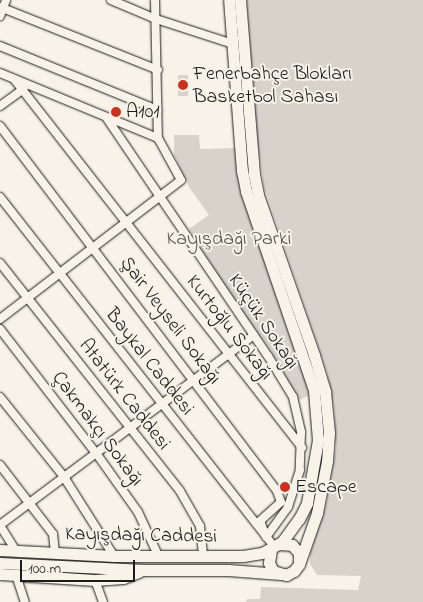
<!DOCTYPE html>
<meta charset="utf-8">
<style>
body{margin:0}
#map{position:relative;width:423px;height:602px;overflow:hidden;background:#f7f3e8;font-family:"Indie Flower",sans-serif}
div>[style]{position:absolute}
.green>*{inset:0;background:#d7d3cb;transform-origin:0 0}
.roads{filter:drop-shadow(0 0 1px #1c1c1c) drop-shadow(0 0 1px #1c1c1c)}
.street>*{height:8px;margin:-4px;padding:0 4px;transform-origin:4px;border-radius:4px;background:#f7f3e8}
.primary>*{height:11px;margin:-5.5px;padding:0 5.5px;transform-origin:5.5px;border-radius:5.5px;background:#f7f3e8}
.dots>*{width:14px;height:14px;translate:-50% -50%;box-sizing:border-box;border:2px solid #f7f3e8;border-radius:50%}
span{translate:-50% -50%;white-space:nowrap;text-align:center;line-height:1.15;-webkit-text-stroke:4px #f7f3e8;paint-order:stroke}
.poi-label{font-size:20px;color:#1c1c1c}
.left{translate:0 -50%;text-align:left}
.park-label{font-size:20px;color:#545351}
.street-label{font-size:20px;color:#1c1c1c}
.scale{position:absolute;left:20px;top:560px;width:115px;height:22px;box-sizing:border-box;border:2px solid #1c1c1c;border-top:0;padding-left:6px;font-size:15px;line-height:18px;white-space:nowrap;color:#1c1c1c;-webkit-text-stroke:4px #f7f3e8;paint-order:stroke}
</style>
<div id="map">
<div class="green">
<div style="clip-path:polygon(247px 0,423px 0,423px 602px,246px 602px,247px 599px,260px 599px,261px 587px,358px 590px,361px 576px,317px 575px,310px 564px,310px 553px,326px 506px,336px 448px,334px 407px,327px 372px,264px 187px,256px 130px)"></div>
<div style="left:178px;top:75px;width:10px;height:21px"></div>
<div style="clip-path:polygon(174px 135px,199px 135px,200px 149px,236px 148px,303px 367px,309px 395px,300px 400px,269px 348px,230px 295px,189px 229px,209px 215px,189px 187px,174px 154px)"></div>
</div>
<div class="roads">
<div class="street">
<div style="left:111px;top:0;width:49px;rotate:22.9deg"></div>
<div style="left:156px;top:19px;width:81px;rotate:18deg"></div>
<div style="left:155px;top:0;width:138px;rotate:88.8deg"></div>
<div style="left:0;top:7px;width:170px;rotate:21.7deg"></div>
<div style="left:0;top:16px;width:17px;rotate:-69deg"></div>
<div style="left:0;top:46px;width:170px;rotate:22.1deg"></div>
<div style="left:0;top:73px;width:171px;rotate:22.4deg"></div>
<div style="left:14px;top:79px;width:468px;rotate:52deg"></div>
<div style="left:0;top:106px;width:29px;rotate:-36deg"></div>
<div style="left:106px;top:117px;width:289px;rotate:55.9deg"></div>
<div style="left:268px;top:356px;width:48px;rotate:58.6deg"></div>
<div style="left:293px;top:397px;width:36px;rotate:77deg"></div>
<div style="left:301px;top:432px;width:38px;rotate:92deg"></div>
<div style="left:300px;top:470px;width:39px;rotate:108deg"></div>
<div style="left:288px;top:507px;width:37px;rotate:126deg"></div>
<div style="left:0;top:126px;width:458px;rotate:52.8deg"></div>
<div style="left:277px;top:491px;width:12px;rotate:70deg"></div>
<div style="left:281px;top:502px;width:28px;rotate:138deg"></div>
<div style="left:260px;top:521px;width:17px;rotate:69deg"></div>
<div style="left:0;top:197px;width:444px;rotate:51.9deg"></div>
<div style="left:0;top:263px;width:290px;rotate:51.7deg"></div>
<div style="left:180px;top:491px;width:40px;rotate:60.3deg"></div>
<div style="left:200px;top:526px;width:29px;rotate:84deg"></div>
<div style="left:0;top:319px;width:228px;rotate:-37.5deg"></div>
<div style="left:181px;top:180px;width:48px;rotate:-118.7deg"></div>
<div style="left:0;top:329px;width:157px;rotate:52.3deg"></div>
<div style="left:96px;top:453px;width:72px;rotate:54.6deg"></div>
<div style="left:138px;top:512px;width:47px;rotate:65.1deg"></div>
<div style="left:0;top:397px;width:102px;rotate:51.3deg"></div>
<div style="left:64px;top:477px;width:93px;rotate:57.7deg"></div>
<div style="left:0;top:465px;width:87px;rotate:52.5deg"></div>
<div style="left:53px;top:534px;width:20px;rotate:84deg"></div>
<div style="left:16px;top:551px;width:31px;rotate:-122deg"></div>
<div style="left:0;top:525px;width:317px;rotate:-36.8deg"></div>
<div style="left:16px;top:575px;width:28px;rotate:72deg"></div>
<div style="left:95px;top:580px;width:23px;rotate:70deg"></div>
</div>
<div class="primary">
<div style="left:240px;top:0;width:175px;rotate:85.4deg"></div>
<div style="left:254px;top:174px;width:21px;rotate:79deg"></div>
<div style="left:258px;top:195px;width:170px;rotate:70.7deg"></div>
<div style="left:314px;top:355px;width:39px;rotate:73deg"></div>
<div style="left:325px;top:392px;width:41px;rotate:84.4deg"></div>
<div style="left:329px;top:433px;width:28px;rotate:94deg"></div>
<div style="left:327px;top:461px;width:53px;rotate:100.9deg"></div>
<div style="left:317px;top:513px;width:54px;rotate:109.4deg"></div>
<div style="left:0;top:550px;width:114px;rotate:3deg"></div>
<div style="left:114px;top:556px;width:129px"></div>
<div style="left:243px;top:556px;width:19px;rotate:-9deg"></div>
<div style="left:262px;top:553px;width:23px;rotate:-29deg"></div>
<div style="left:282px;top:542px;width:29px;rotate:-54deg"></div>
<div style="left:299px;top:519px;width:18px;rotate:-63deg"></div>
<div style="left:307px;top:503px;width:64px;rotate:-80.1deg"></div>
<div style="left:318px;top:440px;width:50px;rotate:-94.6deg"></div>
<div style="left:314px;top:390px;width:210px;rotate:-108.9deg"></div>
<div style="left:246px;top:191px;width:20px;rotate:-101deg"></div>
<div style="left:242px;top:171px;width:171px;rotate:-94.3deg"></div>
<div style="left:271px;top:550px;width:13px;rotate:99deg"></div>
<div style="left:269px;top:563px;width:9px;rotate:63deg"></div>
<div style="left:273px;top:571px;width:14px;rotate:17deg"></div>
<div style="left:286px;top:575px;width:9px;rotate:-27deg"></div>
<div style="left:294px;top:571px;width:9px;rotate:-54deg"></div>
<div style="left:299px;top:564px;width:11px;rotate:-90deg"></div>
<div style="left:299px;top:553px;width:11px;rotate:-131deg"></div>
<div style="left:292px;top:545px;width:13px;rotate:-176deg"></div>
<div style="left:0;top:563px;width:145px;rotate:2.8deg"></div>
<div style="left:145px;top:570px;width:83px"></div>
<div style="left:228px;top:570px;width:53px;rotate:4.3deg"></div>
<div style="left:0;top:574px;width:95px;rotate:3.6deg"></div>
<div style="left:95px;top:580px;width:28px;rotate:-4deg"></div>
<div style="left:123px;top:578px;width:17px;rotate:-21deg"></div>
</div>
</div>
<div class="dots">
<div style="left:183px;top:85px;background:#c8321e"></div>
<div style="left:116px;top:112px;background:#c8321e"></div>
<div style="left:285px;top:487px;background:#c8321e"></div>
</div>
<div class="poi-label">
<span class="left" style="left:193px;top:86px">Fenerbahçe Blokları<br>Basketbol Sahası</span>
<span class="left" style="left:126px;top:112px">A101</span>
<span class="left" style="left:295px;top:487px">Escape</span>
</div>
<div class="park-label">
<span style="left:229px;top:239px">Kayışdağı Parki</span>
</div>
<div class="street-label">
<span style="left:170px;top:321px;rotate:53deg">Şair Veyseli Sokağı</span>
<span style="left:263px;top:322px;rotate:56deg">Küçük Sokağı</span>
<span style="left:229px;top:328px;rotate:52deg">Kurtoğlu Sokağı</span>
<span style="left:149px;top:362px;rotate:52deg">Baykal Caddesi</span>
<span style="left:124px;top:395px;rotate:52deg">Atatürk Caddesi</span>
<span style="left:97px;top:429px;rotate:53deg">Çakmakçı Sokağı</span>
<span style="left:141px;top:536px;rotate:1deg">Kayışdağı Caddesi</span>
</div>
<div class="scale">100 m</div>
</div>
